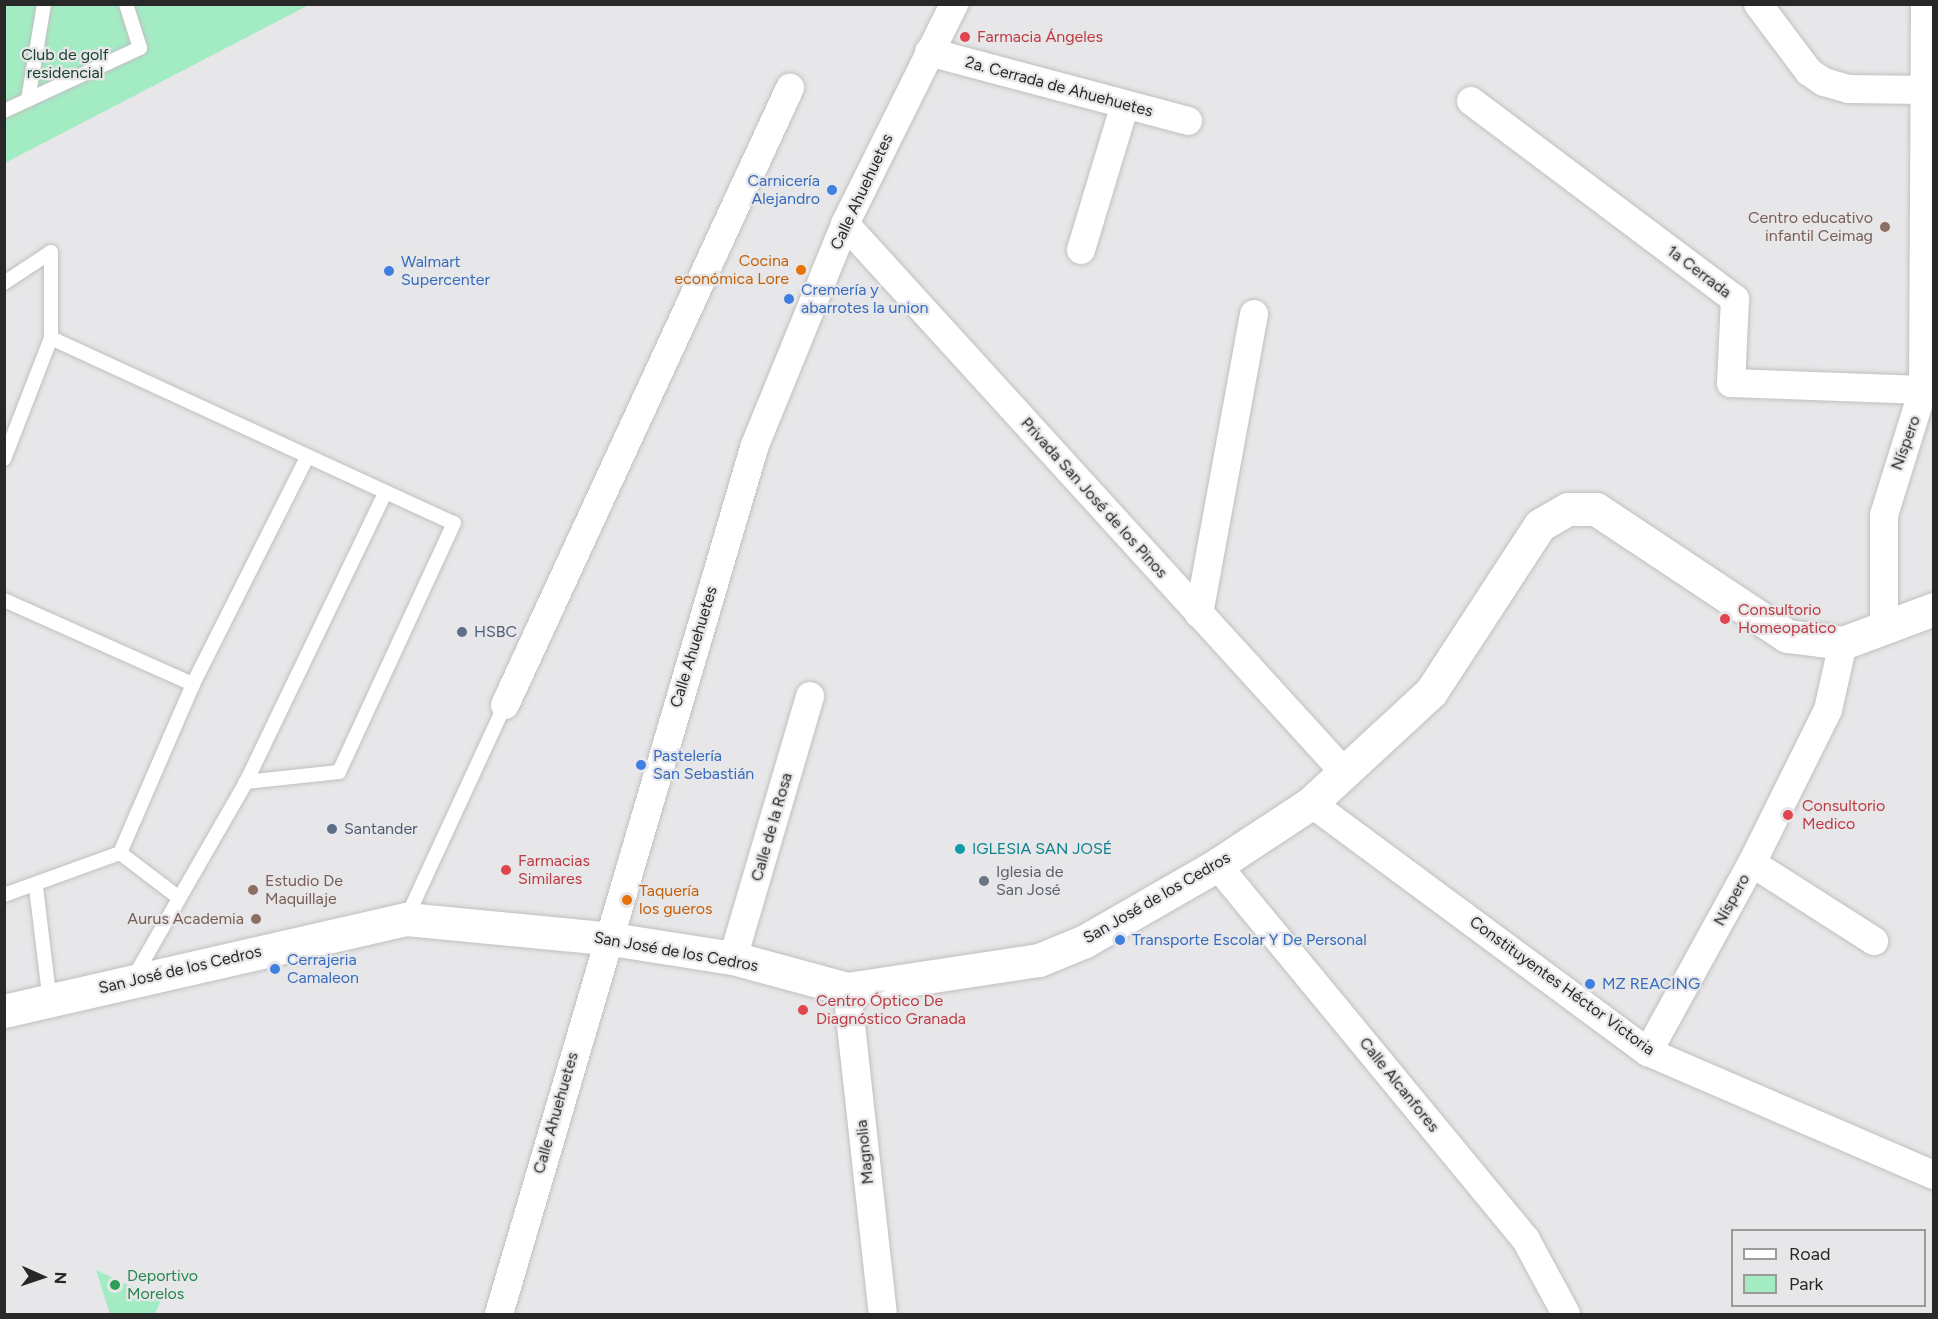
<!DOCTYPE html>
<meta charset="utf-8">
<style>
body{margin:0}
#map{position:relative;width:1938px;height:1319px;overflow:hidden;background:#e7e7e9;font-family:Figtree,sans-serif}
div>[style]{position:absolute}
.green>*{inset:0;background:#a3ecc3}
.roads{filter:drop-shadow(0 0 2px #c0c0c1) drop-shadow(0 0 2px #c0c0c1)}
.service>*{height:14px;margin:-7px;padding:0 7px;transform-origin:7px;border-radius:7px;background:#fff}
.minor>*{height:28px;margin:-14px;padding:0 14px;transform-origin:14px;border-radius:14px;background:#fff}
.tertiary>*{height:33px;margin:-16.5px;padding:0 16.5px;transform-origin:16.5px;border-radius:16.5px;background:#fff}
.dots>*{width:16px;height:16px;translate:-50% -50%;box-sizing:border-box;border:3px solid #e7e7e9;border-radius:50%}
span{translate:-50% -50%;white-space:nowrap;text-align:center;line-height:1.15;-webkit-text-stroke:4.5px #e7e7e9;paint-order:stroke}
.health-label{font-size:16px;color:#be3a42}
.left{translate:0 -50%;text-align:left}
.park-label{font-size:16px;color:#1a422d}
.street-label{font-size:16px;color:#282829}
.shop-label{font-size:16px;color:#366cbe}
.right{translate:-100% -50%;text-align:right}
.education-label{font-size:16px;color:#785e54}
.food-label{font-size:16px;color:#c56008}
.service-label{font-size:16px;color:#4e5e75}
.culture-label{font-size:16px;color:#0d838f}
.worship-label{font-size:16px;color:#5b616d}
.leisure-label{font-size:16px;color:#27864d}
.frame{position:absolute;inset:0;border:6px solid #282829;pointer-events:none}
.legend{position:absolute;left:1731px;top:1229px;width:195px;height:78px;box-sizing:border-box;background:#e7e7e9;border:2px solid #9b9b9c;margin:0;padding:8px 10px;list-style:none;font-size:18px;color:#282829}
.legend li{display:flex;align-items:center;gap:12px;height:30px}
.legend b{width:30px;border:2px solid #9b9b9c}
.north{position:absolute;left:12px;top:1247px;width:60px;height:60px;-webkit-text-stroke:4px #e7e7e9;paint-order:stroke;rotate:93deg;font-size:16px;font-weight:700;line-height:24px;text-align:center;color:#282829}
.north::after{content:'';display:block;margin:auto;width:21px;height:27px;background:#282829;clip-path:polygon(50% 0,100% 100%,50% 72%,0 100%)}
</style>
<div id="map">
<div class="green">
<div style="clip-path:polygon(5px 5px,309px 5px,5px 163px)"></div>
<div style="clip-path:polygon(96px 1270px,161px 1300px,155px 1314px,110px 1314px)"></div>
</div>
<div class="roads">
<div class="service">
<div style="left:28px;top:100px;width:97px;rotate:-80.5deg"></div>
<div style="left:4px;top:111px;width:150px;rotate:-24.9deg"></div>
<div style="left:140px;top:48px;width:46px;rotate:-107.7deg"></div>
<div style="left:4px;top:283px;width:56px;rotate:-33.4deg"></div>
<div style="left:51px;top:252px;width:86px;rotate:90deg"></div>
<div style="left:51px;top:338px;width:130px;rotate:111.2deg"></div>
<div style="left:51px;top:338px;width:443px;rotate:24.7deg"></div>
<div style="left:454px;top:523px;width:274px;rotate:114.8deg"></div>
<div style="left:339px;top:772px;width:94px;rotate:173.9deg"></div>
<div style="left:4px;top:600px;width:207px;rotate:24deg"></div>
<div style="left:120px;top:853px;width:73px;rotate:37.2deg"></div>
<div style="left:36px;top:887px;width:116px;rotate:83.1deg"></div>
<div style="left:4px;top:895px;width:123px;rotate:-19.9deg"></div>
<div style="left:120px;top:853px;width:184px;rotate:-66.6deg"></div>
<div style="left:193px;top:684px;width:252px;rotate:-63.3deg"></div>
<div style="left:406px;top:919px;width:236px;rotate:-65.2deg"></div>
<div style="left:134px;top:977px;width:225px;rotate:-60.1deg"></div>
<div style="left:246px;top:782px;width:318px;rotate:-64.3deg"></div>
</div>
<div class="minor">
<div style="left:1758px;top:4px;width:85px;rotate:53.1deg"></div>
<div style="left:1809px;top:72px;width:18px;rotate:34deg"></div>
<div style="left:1824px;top:82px;width:25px;rotate:16deg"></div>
<div style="left:1848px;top:89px;width:79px;rotate:0.7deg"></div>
<div style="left:929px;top:52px;width:268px;rotate:14.9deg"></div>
<div style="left:1471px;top:101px;width:330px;rotate:36.9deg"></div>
<div style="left:1735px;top:299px;width:84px;rotate:92.7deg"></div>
<div style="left:1731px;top:383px;width:192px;rotate:2.1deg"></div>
<div style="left:845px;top:224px;width:740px;rotate:47.68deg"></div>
<div style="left:1081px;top:250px;width:152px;rotate:-73.2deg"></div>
<div style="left:1199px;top:614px;width:305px;rotate:-79.6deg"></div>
<div style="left:1884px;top:629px;width:114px;rotate:-90deg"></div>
<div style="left:1884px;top:515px;width:131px;rotate:-72.7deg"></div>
<div style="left:1923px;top:390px;width:386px;rotate:-89.7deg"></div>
<div style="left:505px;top:705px;width:680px;rotate:-65.21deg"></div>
<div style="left:1311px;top:803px;width:419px;rotate:36.5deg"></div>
<div style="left:1648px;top:1052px;width:311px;rotate:23.3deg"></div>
<div style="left:1752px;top:863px;width:145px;rotate:32.6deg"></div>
<div style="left:1217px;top:865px;width:486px;rotate:50.5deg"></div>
<div style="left:1526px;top:1240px;width:84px;rotate:61.6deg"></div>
<div style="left:733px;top:958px;width:273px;rotate:-73.6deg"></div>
<div style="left:847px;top:989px;width:327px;rotate:83.7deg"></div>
<div style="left:1648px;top:1052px;width:216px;rotate:-61.2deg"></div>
<div style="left:1752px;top:863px;width:171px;rotate:-63.6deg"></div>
<div style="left:1828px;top:710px;width:69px;rotate:-77.4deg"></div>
<div style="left:499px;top:1314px;width:906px;rotate:-73.59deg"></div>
<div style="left:755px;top:445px;width:239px;rotate:-67.8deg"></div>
<div style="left:845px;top:224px;width:246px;rotate:-63.6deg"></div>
</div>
<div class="tertiary">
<div style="left:4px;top:1011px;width:412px;rotate:-12.9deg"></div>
<div style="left:406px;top:919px;width:200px;rotate:5.5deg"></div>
<div style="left:605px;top:938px;width:130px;rotate:8.9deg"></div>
<div style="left:733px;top:958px;width:118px;rotate:15.2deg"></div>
<div style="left:847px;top:989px;width:194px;rotate:-8.6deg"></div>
<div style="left:1039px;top:960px;width:50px;rotate:-22.4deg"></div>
<div style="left:1085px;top:941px;width:152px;rotate:-29.9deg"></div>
<div style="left:1217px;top:865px;width:113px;rotate:-33.4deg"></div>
<div style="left:1311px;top:803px;width:163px;rotate:-42.8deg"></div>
<div style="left:1431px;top:692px;width:199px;rotate:-56.9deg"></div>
<div style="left:1540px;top:525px;width:32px;rotate:-30deg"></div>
<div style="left:1568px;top:509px;width:28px"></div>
<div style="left:1596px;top:509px;width:229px;rotate:33.6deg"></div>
<div style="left:1787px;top:636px;width:56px;rotate:7.1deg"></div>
<div style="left:1843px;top:643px;width:97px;rotate:-20.5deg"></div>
</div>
</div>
<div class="dots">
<div style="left:965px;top:37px;background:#e0444e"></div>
<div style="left:832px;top:190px;background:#3f7fe0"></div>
<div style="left:1885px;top:227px;background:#8d6e63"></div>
<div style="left:801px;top:270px;background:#e8710a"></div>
<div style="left:389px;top:271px;background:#3f7fe0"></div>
<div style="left:789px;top:299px;background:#3f7fe0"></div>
<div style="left:1725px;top:619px;background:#e0444e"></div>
<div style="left:462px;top:632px;background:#5c6f8a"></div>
<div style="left:641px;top:765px;background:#3f7fe0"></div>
<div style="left:1788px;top:815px;background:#e0444e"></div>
<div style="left:332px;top:829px;background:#5c6f8a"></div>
<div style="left:960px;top:849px;background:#0f9aa8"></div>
<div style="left:506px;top:870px;background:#e0444e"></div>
<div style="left:984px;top:881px;background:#6b7280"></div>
<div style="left:253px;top:890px;background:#8d6e63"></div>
<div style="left:627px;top:900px;background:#e8710a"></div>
<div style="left:256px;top:919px;background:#8d6e63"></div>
<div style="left:1120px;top:940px;background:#3f7fe0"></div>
<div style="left:275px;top:969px;background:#3f7fe0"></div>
<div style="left:1590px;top:984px;background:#3f7fe0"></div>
<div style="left:803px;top:1010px;background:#e0444e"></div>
<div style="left:115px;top:1285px;background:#2e9e5b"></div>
</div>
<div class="health-label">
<span class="left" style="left:977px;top:37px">Farmacia Ángeles</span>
<span class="left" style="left:1738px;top:619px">Consultorio<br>Homeopatico</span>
<span class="left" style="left:1802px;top:815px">Consultorio<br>Medico</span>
<span class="left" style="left:518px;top:870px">Farmacias<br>Similares</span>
<span class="left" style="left:816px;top:1010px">Centro Óptico De<br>Diagnóstico Granada</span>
</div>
<div class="park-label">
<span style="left:65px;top:64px">Club de golf<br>residencial</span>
</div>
<div class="street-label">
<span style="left:1059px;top:87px;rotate:15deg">2a. Cerrada de Ahuehuetes</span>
<span style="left:862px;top:192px;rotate:-65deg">Calle Ahuehuetes</span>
<span style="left:1699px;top:272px;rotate:37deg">1a Cerrada</span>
<span style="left:1906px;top:443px;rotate:-70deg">Níspero</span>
<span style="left:1094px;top:498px;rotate:48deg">Privada San José de los Pinos</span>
<span style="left:694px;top:647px;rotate:-73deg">Calle Ahuehuetes</span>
<span style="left:772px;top:827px;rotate:-74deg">Calle de la Rosa</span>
<span style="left:1157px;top:898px;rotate:-30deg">San José de los Cedros</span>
<span style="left:1732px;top:900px;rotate:-61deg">Níspero</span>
<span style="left:676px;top:952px;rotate:10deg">San José de los Cedros</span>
<span style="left:180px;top:970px;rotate:-13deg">San José de los Cedros</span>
<span style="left:1562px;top:986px;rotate:36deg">Constituyentes Héctor Victoria</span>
<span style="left:1399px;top:1085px;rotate:51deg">Calle Alcanfores</span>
<span style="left:556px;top:1113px;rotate:-74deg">Calle Ahuehuetes</span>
<span style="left:865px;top:1152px;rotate:-96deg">Magnolia</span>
</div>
<div class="shop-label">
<span class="right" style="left:820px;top:190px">Carnicería<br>Alejandro</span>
<span class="left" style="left:401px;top:271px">Walmart<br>Supercenter</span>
<span class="left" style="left:801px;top:299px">Cremería y<br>abarrotes la union</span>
<span class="left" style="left:653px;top:765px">Pastelería<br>San Sebastián</span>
<span class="left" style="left:1132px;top:940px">Transporte Escolar Y De Personal</span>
<span class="left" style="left:287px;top:969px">Cerrajeria<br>Camaleon</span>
<span class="left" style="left:1602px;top:984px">MZ REACING</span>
</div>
<div class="education-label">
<span class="right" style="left:1873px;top:227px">Centro educativo<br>infantil Ceimag</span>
<span class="left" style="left:265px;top:890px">Estudio De<br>Maquillaje</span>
<span class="right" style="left:244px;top:919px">Aurus Academia</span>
</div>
<div class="food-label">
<span class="right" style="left:789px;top:270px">Cocina<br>económica Lore</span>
<span class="left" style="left:639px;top:900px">Taquería<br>los gueros</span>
</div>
<div class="service-label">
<span class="left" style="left:474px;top:632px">HSBC</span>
<span class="left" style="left:344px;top:829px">Santander</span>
</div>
<div class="culture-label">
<span class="left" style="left:972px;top:849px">IGLESIA SAN JOSÉ</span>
</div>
<div class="worship-label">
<span class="left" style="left:996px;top:881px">Iglesia de<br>San José</span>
</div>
<div class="leisure-label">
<span class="left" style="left:127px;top:1285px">Deportivo<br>Morelos</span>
</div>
<div class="frame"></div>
<ul class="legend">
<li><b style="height:8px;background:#fff"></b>Road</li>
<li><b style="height:16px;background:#a3ecc3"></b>Park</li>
</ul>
<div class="north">N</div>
</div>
